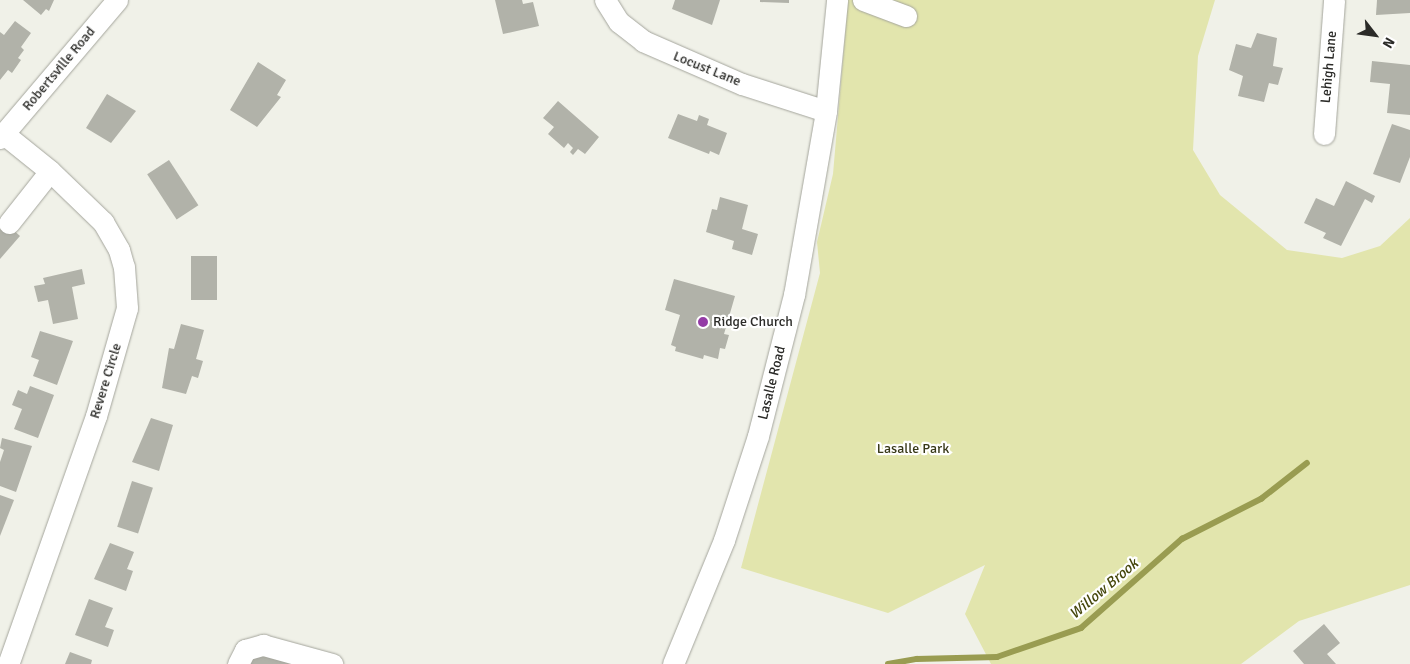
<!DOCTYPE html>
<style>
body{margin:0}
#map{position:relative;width:1410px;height:664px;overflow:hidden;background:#f0f1e8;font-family:Signika,sans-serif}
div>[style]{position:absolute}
.green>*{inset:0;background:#e2e5ad}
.stream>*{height:5.5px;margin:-2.75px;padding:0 2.75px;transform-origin:2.75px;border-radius:2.75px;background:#999c51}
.building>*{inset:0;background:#b1b2a9;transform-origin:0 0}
.roads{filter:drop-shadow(0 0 1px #a4a59c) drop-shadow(0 0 1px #a4a59c)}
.minor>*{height:21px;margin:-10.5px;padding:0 10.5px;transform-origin:10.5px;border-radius:10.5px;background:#fff}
.dots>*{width:14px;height:14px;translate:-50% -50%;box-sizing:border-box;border:2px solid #fff;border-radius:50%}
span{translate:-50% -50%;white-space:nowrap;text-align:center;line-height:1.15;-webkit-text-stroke:4.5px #fff;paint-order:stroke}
.street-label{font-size:14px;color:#2b2b28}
.poi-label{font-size:14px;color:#2b2b28}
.left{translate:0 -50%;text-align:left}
.park-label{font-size:14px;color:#373817}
.water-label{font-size:15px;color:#45460b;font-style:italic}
.north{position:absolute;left:1350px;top:10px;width:50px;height:50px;-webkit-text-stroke:4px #fff;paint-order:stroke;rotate:120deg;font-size:14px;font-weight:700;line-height:20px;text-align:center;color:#2b2b28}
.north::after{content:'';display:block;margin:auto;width:18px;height:22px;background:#2b2b28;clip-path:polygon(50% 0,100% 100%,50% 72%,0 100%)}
</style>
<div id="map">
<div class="green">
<div style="clip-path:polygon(848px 0,1215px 0,1198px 56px,1193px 150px,1220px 195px,1287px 250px,1342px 258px,1380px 246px,1410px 218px,1410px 585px,1299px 621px,1241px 664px,991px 664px,965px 614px,985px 565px,888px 613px,741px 568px,820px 273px,817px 242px,833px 174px)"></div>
</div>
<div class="stream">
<div style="left:888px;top:664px;width:29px;rotate:-10deg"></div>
<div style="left:917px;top:659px;width:80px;rotate:-1.4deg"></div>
<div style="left:997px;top:657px;width:89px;rotate:-19deg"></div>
<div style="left:1081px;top:628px;width:135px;rotate:-41.4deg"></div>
<div style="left:1182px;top:539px;width:89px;rotate:-26.9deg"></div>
<div style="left:1261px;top:499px;width:58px;rotate:-38deg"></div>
</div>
<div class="building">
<div style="clip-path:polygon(23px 0,54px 0,49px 11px,46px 9px,41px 15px)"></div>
<div style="clip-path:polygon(495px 0,522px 0,523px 4px,533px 2px,539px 26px,503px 34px)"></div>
<div style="clip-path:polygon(675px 0,720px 0,712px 25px,672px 9px)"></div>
<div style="clip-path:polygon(760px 0,789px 0,789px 3px,760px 2px)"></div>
<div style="clip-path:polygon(1377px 0,1410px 0,1410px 13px,1376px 15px)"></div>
<div style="clip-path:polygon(15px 21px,31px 33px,21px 47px,24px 50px,18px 58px,21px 60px,12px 73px,8px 70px,0 80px,0 32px,4px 35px)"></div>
<div style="clip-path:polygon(1257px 33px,1277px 38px,1273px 66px,1283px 68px,1278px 85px,1269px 83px,1264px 102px,1238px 96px,1243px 76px,1229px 70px,1236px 44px,1251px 48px)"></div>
<div style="clip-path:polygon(1372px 61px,1410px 65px,1410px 115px,1387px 113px,1390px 84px,1370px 82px)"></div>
<div style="clip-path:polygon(258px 62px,286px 80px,277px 95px,281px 97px,257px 127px,230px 110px)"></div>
<div style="clip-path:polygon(107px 94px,136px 111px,111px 143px,86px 128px)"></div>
<div style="clip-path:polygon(558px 101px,599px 137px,585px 154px,578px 149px,573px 155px,570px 152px,573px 148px,568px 143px,564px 148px,548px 134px,554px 127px,543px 118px)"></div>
<div style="clip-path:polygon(678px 114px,697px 121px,699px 115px,709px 119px,707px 125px,727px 133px,719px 155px,710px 151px,709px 154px,668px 138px)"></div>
<div style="clip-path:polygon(1392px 124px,1410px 130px,1410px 157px,1400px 183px,1373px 174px)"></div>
<div style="left:169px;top:160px;width:54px;height:26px;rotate:57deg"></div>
<div style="clip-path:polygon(1346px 181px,1375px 196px,1372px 203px,1365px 199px,1341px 246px,1323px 238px,1326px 233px,1304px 223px,1316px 198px,1334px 206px)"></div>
<div style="clip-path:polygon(720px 197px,748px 205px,742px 229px,758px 234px,752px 255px,732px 249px,734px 241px,706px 232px,712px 209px,717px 210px)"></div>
<div style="clip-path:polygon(0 218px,20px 236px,0 259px)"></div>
<div style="left:191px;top:256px;width:26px;height:44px"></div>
<div style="clip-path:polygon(82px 269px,85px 284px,72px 287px,78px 319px,53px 324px,48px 300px,38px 302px,34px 286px,45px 284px,43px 278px)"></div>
<div style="clip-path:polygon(674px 279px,735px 296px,724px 334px,729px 335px,725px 349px,720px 348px,718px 359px,704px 355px,703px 359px,675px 351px,676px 347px,671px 345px,680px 315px,665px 310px)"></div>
<div style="clip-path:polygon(181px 324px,204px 330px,196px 359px,203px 361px,198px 378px,192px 376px,186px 394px,162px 388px,169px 348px,174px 349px)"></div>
<div style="clip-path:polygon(40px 331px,73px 341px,57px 385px,33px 376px,39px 360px,31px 357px)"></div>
<div style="clip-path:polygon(30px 386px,54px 395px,38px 438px,14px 429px,22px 409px,12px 405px,18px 390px,27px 394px)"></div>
<div style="clip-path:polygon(151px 418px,173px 425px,159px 471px,132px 462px)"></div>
<div style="clip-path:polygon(2px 438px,32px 446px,16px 492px,0 486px,0 462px,4px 450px,0 448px)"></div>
<div style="left:132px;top:481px;width:22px;height:48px;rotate:18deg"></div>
<div style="clip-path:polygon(0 495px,14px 500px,0 536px)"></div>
<div style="clip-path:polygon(110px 543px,134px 552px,127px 569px,133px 571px,126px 591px,94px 579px)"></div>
<div style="clip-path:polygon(89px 599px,113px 608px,105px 627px,114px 630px,108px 647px,75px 635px)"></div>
<div style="clip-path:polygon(1324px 624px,1340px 643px,1327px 654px,1336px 664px,1304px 664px,1293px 651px)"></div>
<div style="clip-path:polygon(253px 651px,296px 664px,249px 664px)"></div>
<div style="clip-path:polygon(70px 652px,92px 660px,91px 664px,65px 664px)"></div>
</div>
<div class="roads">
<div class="minor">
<div style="left:605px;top:0;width:26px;rotate:58deg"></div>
<div style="left:619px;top:22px;width:31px;rotate:38deg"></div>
<div style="left:643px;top:41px;width:108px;rotate:23.5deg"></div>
<div style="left:742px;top:84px;width:88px;rotate:17.8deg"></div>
<div style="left:863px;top:0;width:46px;rotate:20.4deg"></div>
<div style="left:4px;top:134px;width:59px;rotate:38.8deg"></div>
<div style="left:50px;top:171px;width:74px;rotate:43.9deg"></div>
<div style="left:103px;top:222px;width:32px;rotate:60deg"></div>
<div style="left:119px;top:250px;width:18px;rotate:74deg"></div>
<div style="left:124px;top:267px;width:41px;rotate:85.8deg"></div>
<div style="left:127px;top:308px;width:112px;rotate:106deg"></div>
<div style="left:96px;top:416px;width:263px;rotate:109.5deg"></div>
<div style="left:1324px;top:134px;width:134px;rotate:-85.7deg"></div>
<div style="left:0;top:138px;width:181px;rotate:-49.7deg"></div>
<div style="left:9px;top:223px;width:66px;rotate:-51.7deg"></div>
<div style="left:238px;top:664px;width:16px;rotate:-63deg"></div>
<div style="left:245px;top:650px;width:19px;rotate:-16deg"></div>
<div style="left:263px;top:645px;width:72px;rotate:15.4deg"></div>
<div style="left:673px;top:664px;width:134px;rotate:-67.6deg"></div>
<div style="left:724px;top:540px;width:109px;rotate:-71.9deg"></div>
<div style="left:758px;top:436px;width:146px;rotate:-75.7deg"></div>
<div style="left:794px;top:295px;width:187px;rotate:-80.1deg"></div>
<div style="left:826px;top:111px;width:112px;rotate:-84.3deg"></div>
</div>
</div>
<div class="dots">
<div style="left:703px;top:322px;background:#943ba6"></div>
</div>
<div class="street-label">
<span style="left:1329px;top:67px;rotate:-85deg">Lehigh Lane</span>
<span style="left:59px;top:69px;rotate:-50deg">Robertsville Road</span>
<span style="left:707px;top:69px;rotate:22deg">Locust Lane</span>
<span style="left:106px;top:381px;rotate:-73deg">Revere Circle</span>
<span style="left:772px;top:383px;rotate:-76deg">Lasalle Road</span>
</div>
<div class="poi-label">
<span class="left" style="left:713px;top:322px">Ridge Church</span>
</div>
<div class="park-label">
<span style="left:913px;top:449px">Lasalle Park</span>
</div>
<div class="water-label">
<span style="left:1104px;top:589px;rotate:-40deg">Willow Brook</span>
</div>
<div class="north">N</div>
</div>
